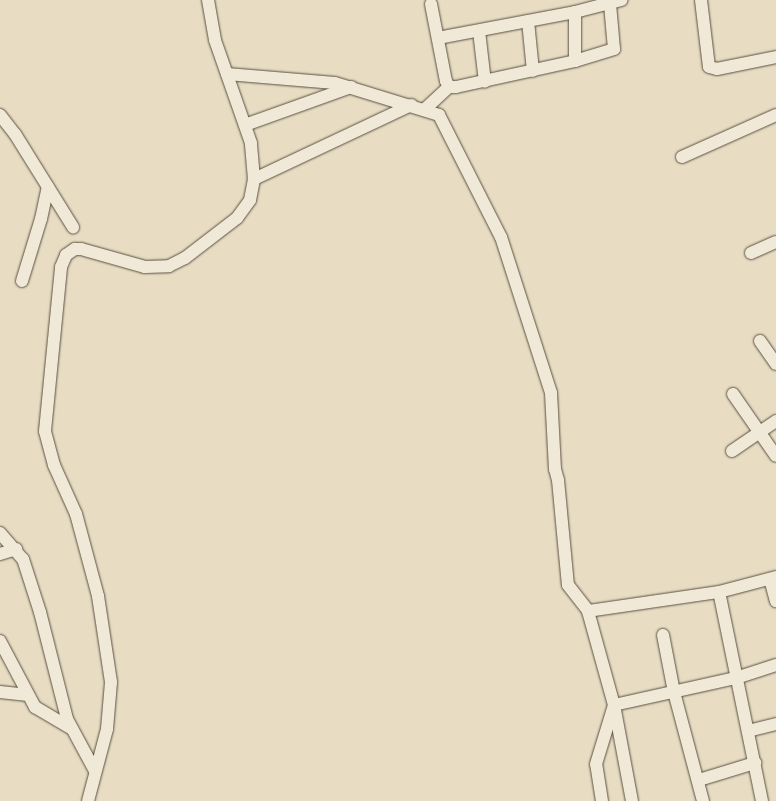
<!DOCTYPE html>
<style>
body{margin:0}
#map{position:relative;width:776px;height:801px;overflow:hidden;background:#e8ddc3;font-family:Vollkorn,serif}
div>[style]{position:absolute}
.roads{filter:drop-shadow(0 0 1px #5a4f40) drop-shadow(0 0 1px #5a4f40)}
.minor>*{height:12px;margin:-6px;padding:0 6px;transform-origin:6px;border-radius:6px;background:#f0e9d8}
span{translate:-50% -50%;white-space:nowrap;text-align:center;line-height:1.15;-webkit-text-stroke:4.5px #f0e9d8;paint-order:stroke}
</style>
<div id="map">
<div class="roads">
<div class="minor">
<div style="left:701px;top:0;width:67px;rotate:83.2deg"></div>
<div style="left:709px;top:67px;width:8px;rotate:14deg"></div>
<div style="left:717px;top:69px;width:60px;rotate:-11.5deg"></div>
<div style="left:431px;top:4px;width:78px;rotate:79deg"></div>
<div style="left:446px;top:81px;width:7px;rotate:63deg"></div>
<div style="left:449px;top:87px;width:7px"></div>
<div style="left:456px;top:87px;width:122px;rotate:-12.3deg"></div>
<div style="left:575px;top:61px;width:41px;rotate:-17.1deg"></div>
<div style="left:614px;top:49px;width:45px;rotate:-95.1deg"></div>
<div style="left:575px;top:12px;width:49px;rotate:90deg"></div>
<div style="left:528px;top:21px;width:50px;rotate:84.3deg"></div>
<div style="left:479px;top:31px;width:51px;rotate:83.3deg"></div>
<div style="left:438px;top:38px;width:139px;rotate:-10.7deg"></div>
<div style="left:575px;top:12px;width:48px;rotate:-14.6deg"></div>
<div style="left:227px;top:74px;width:108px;rotate:4.8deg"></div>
<div style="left:335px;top:83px;width:109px;rotate:17.1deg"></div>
<div style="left:439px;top:115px;width:137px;rotate:63.1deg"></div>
<div style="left:501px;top:237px;width:164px;rotate:72.2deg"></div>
<div style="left:551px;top:393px;width:76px;rotate:87deg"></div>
<div style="left:555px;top:469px;width:11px;rotate:75deg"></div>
<div style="left:558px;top:480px;width:105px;rotate:84.6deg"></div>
<div style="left:568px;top:585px;width:33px;rotate:52deg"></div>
<div style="left:424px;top:110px;width:34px;rotate:-43deg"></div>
<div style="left:0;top:115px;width:24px;rotate:52deg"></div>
<div style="left:15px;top:134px;width:110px;rotate:58.1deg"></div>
<div style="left:245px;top:125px;width:113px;rotate:-19.7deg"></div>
<div style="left:682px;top:157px;width:103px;rotate:-24.1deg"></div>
<div style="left:254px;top:179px;width:174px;rotate:-25.2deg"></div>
<div style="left:751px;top:253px;width:27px;rotate:-24deg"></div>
<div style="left:22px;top:281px;width:65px;rotate:-73deg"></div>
<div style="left:41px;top:219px;width:33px;rotate:-78deg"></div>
<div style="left:760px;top:341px;width:28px;rotate:55deg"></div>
<div style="left:733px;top:394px;width:75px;rotate:55.3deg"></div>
<div style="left:732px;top:451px;width:53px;rotate:-34.3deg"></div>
<div style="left:0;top:533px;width:35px;rotate:49deg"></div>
<div style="left:23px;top:559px;width:56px;rotate:72.2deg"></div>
<div style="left:40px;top:612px;width:110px;rotate:75.8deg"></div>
<div style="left:67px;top:719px;width:59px;rotate:61.7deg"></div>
<div style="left:0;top:554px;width:17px;rotate:-17deg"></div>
<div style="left:770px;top:579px;width:23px;rotate:75deg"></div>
<div style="left:663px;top:635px;width:58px;rotate:79.1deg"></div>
<div style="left:674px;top:692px;width:113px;rotate:75.1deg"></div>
<div style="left:0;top:641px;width:75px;rotate:62.1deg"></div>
<div style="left:35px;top:707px;width:43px;rotate:30.7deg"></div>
<div style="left:0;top:692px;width:28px;rotate:6deg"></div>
<div style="left:748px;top:731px;width:29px;rotate:-14deg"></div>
<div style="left:699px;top:780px;width:59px;rotate:-16.9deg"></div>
<div style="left:88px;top:801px;width:74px;rotate:-75.2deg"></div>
<div style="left:107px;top:729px;width:47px;rotate:-85.1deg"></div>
<div style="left:111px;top:682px;width:87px;rotate:-98.6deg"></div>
<div style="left:98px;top:596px;width:85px;rotate:-105deg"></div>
<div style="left:76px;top:514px;width:54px;rotate:-114.2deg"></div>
<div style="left:54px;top:465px;width:35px;rotate:-105deg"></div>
<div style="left:45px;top:431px;width:165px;rotate:-84.4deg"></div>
<div style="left:61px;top:267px;width:13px;rotate:-67deg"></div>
<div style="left:66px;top:255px;width:11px;rotate:-34deg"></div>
<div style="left:75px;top:249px;width:6px"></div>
<div style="left:81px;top:249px;width:66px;rotate:15.7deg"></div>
<div style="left:145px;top:267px;width:24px;rotate:-2deg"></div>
<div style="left:169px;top:266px;width:18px;rotate:-27deg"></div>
<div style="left:185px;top:258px;width:66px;rotate:-37.6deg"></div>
<div style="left:237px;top:218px;width:22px;rotate:-54deg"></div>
<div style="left:250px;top:200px;width:21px;rotate:-79deg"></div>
<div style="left:254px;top:179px;width:36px;rotate:-95deg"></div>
<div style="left:251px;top:143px;width:109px;rotate:-109.3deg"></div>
<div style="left:215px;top:40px;width:41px;rotate:-99.9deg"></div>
<div style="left:602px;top:801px;width:37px;rotate:-99deg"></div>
<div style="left:596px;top:764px;width:62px;rotate:-73deg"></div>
<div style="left:614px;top:705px;width:98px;rotate:-105.5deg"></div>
<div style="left:588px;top:611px;width:132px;rotate:-8.3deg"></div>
<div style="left:632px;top:801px;width:98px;rotate:-100.6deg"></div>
<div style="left:614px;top:705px;width:125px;rotate:-12.5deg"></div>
<div style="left:736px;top:678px;width:42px;rotate:-18deg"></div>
<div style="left:762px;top:801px;width:213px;rotate:-101.6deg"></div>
<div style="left:719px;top:592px;width:59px;rotate:-14.7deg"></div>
</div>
</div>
</div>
